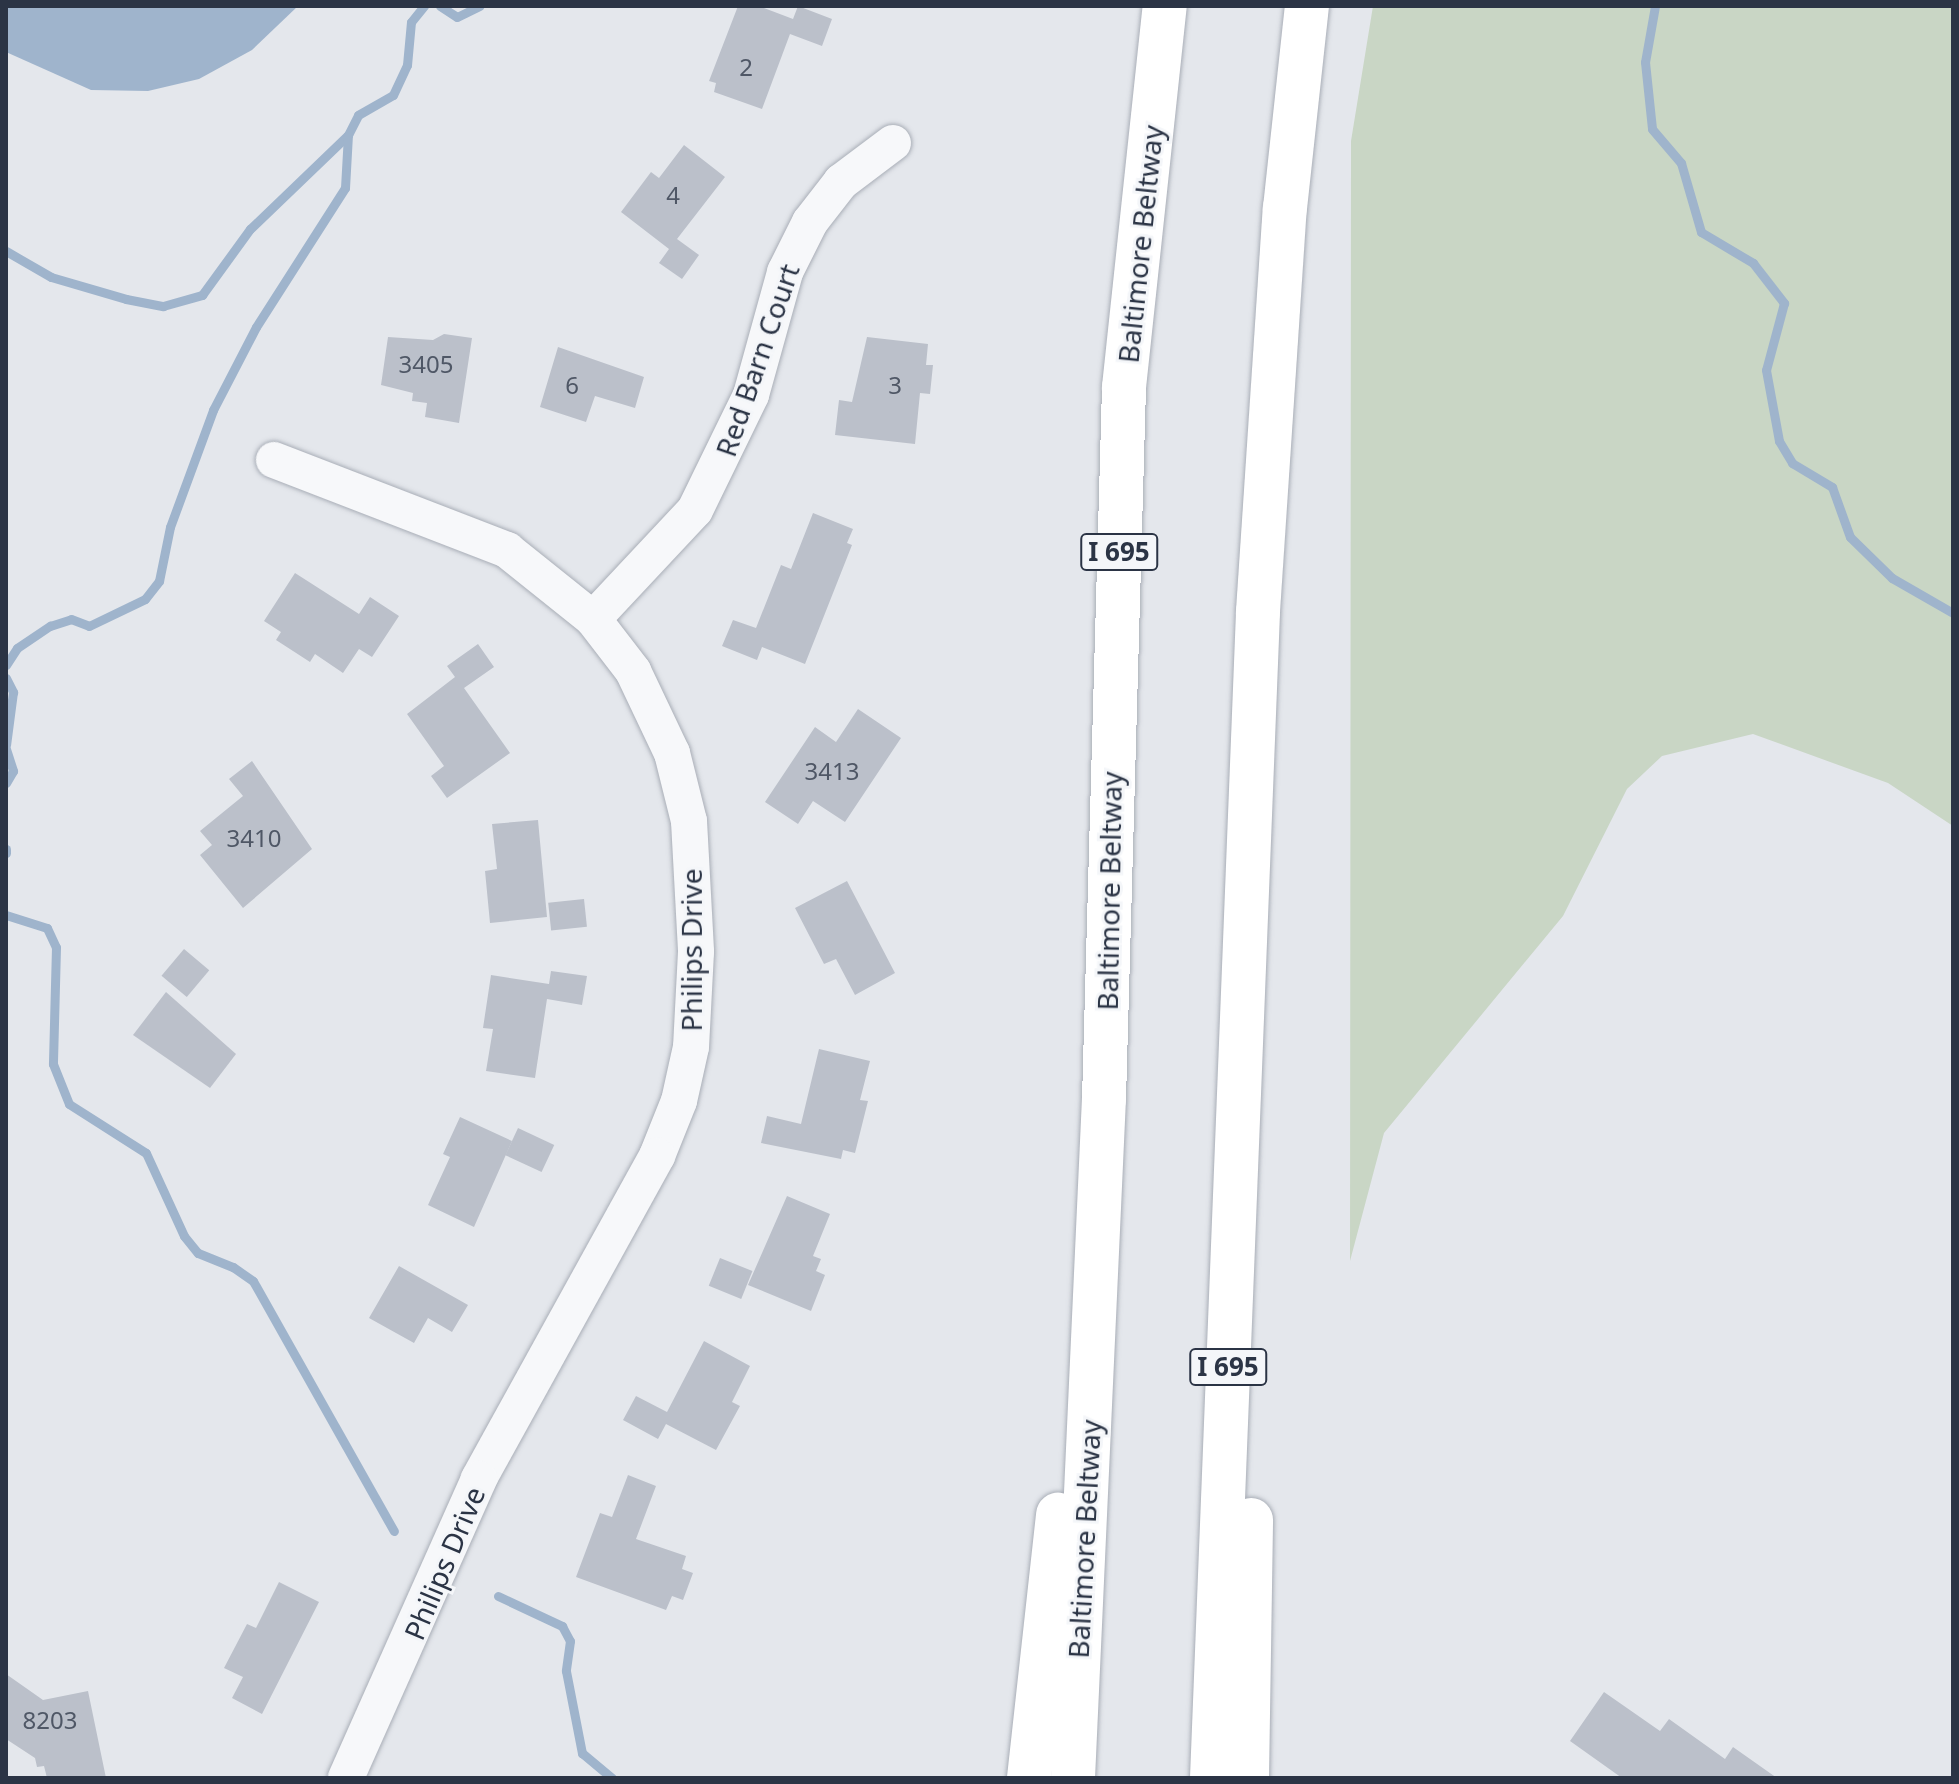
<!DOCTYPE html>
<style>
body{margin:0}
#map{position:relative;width:1959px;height:1784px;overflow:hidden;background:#e4e7ec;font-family:"Noto Sans",sans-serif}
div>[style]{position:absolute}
.green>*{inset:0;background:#c9d6c5}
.water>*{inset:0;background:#9fb4cc}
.stream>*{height:9px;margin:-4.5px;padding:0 4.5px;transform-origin:4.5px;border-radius:4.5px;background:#9fb4cc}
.building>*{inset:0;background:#bbc0ca;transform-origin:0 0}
.roads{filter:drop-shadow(0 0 2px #a9aeb7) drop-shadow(0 0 2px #a9aeb7)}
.minor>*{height:36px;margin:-18px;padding:0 18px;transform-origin:18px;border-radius:18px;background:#f7f8fa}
.motorway>*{height:44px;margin:-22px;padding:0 22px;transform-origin:22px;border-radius:22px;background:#fff}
span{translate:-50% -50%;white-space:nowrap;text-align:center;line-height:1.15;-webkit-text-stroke:6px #f4f6f9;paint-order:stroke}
.number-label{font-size:24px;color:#4f5766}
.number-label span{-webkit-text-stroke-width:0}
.shield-label span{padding:2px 6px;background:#f4f6f9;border:2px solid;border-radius:6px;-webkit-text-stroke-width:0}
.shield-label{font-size:26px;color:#2b3445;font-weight:700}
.street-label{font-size:28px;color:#2b3445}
.frame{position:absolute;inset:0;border:8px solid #2b3445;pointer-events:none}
</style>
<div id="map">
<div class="green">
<div style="clip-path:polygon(1373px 6px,1953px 6px,1953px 826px,1888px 783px,1753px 734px,1662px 756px,1627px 789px,1563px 916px,1384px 1133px,1350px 1261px,1351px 141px)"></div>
</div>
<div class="water">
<div style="clip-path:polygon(6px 6px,298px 6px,252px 50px,199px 79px,148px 91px,91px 90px,6px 52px)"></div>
</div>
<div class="stream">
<div style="left:440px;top:6px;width:20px;rotate:33deg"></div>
<div style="left:457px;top:17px;width:25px;rotate:-26deg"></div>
<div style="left:1655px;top:6px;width:57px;rotate:100.1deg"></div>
<div style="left:1645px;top:62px;width:67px;rotate:84deg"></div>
<div style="left:1652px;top:129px;width:45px;rotate:49.5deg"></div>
<div style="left:1681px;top:163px;width:72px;rotate:73.8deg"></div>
<div style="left:1701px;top:232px;width:61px;rotate:30.8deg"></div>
<div style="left:1753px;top:263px;width:51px;rotate:52.2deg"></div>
<div style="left:1784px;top:303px;width:69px;rotate:105deg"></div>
<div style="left:1766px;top:370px;width:72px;rotate:79.6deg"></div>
<div style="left:1779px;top:441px;width:26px;rotate:59deg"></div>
<div style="left:1792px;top:463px;width:47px;rotate:31deg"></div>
<div style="left:1832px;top:487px;width:53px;rotate:70.2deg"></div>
<div style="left:1850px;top:537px;width:59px;rotate:44.3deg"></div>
<div style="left:1892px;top:578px;width:70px;rotate:29.8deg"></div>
<div style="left:6px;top:251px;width:52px;rotate:30deg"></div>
<div style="left:51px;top:277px;width:78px;rotate:16.3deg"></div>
<div style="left:126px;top:299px;width:38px;rotate:11deg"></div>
<div style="left:163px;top:306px;width:41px;rotate:-15.8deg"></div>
<div style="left:202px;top:295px;width:82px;rotate:-54deg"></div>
<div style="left:250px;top:229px;width:136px;rotate:-43.8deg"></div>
<div style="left:6px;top:665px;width:20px;rotate:-57deg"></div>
<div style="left:17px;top:648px;width:40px;rotate:-34deg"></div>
<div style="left:50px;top:626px;width:22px;rotate:-18deg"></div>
<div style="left:71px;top:619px;width:19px;rotate:21deg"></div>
<div style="left:89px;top:626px;width:62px;rotate:-25.7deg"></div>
<div style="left:145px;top:599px;width:23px;rotate:-52deg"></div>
<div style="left:159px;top:581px;width:55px;rotate:-78.5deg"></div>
<div style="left:170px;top:527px;width:125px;rotate:-69.8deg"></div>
<div style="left:213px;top:410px;width:93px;rotate:-62.6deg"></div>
<div style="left:256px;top:327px;width:165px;rotate:-57.4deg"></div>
<div style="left:345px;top:188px;width:53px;rotate:-86.8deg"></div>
<div style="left:348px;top:135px;width:22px;rotate:-63deg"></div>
<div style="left:358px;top:115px;width:40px;rotate:-29.7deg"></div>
<div style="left:393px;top:95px;width:33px;rotate:-65deg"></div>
<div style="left:407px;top:65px;width:43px;rotate:-84.7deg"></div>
<div style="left:411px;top:22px;width:21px;rotate:-51deg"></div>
<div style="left:6px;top:678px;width:16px;rotate:63deg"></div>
<div style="left:13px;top:692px;width:53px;rotate:97.5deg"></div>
<div style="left:6px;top:749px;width:23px;rotate:72deg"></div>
<div style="left:13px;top:771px;width:14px;rotate:120deg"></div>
<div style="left:6px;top:849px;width:4px;rotate:90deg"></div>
<div style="left:6px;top:915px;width:43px;rotate:17.6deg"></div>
<div style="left:47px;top:928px;width:21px;rotate:65deg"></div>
<div style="left:56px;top:947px;width:117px;rotate:91.5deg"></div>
<div style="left:53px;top:1064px;width:43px;rotate:68.2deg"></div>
<div style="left:69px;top:1104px;width:91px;rotate:32.5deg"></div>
<div style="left:146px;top:1153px;width:91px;rotate:65.4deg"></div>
<div style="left:184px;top:1236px;width:22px;rotate:51deg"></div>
<div style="left:198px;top:1253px;width:38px;rotate:22deg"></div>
<div style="left:233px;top:1267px;width:24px;rotate:35deg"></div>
<div style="left:253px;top:1281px;width:287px;rotate:60.6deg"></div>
<div style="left:498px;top:1596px;width:71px;rotate:25.1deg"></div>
<div style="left:562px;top:1626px;width:17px;rotate:62deg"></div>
<div style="left:570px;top:1641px;width:30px;rotate:98deg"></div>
<div style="left:566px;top:1671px;width:84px;rotate:79deg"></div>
<div style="left:582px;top:1753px;width:39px;rotate:40deg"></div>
</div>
<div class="building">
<div style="clip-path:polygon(738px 6px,759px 6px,793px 19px,798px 6px,832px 19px,822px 46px,790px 34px,762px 109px,714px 92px,716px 83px,709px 81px)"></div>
<div style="clip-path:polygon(684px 145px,725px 177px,677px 239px,699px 255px,682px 279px,659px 263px,669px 249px,621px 212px,651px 172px,659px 178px)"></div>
<div style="clip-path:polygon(444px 334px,472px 338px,459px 423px,425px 417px,427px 403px,412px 401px,413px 393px,381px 385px,388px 337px,433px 340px)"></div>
<div style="clip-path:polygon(867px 337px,928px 344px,926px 365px,933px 365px,930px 394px,920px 393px,915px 444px,835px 435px,839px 400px,852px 402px)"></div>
<div style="clip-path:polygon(558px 347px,644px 377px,635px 408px,595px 396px,586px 422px,540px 407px)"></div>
<div style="clip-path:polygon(813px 513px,853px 529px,847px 543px,852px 545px,805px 664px,762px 647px,757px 660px,722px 646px,733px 620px,756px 628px,781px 565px,791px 569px)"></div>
<div style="clip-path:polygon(295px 573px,359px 614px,370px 597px,399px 616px,372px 657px,359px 649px,343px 673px,315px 654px,310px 662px,276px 640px,281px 632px,264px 621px)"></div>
<div style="clip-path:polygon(478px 644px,494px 667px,464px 688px,510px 753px,447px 798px,431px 776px,444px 766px,407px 714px,455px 677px,447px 666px)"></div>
<div style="clip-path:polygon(858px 709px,901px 738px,845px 822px,813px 801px,798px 824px,765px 802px,815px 727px,836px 742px)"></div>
<div style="clip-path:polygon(252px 761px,312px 849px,243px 908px,200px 855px,212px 845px,200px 831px,243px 796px,229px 779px)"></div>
<div style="clip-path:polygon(538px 820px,547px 917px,490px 923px,485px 871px,497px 869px,492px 824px)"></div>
<div style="clip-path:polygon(847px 881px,895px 973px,855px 995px,836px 959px,824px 964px,795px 908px)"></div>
<div style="left:584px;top:899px;width:28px;height:36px;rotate:84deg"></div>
<div style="left:184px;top:949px;width:33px;height:35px;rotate:40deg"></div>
<div style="clip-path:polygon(551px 971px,587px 976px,582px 1005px,547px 999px,535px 1078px,486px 1071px,493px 1029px,483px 1028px,491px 975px,549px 984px)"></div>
<div style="clip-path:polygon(166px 992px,236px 1054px,210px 1088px,133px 1035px)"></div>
<div style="clip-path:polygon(819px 1049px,870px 1061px,860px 1100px,868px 1101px,855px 1153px,843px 1150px,841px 1159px,761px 1143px,767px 1116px,801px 1124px)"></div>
<div style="clip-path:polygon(460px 1117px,512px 1141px,474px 1227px,428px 1205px,450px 1157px,443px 1154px)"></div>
<div style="left:518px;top:1128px;width:40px;height:30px;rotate:25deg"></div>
<div style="clip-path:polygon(787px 1196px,830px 1214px,813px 1256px,821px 1259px,816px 1271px,825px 1275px,811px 1311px,748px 1285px)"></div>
<div style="left:720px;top:1258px;width:35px;height:30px;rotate:22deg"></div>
<div style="clip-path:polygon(399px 1266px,468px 1305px,452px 1332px,428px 1318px,414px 1343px,369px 1318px)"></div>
<div style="clip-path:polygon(704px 1341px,750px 1366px,732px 1402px,740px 1406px,716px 1450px,666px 1424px,658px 1439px,623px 1420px,636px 1396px,667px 1412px)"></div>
<div style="clip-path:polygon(628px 1475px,656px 1486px,636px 1539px,686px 1556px,682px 1569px,693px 1573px,683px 1600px,672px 1596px,666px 1610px,576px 1577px,600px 1513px,612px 1517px)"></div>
<div style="clip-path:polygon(279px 1582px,319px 1602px,262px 1714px,232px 1698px,243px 1677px,224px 1668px,247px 1624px,256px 1628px)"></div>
<div style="clip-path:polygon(6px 1674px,43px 1700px,88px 1691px,106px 1778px,47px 1778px,44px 1766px,37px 1767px,35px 1758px,6px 1739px)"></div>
<div style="clip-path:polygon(1604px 1692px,1660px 1731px,1669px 1719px,1725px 1759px,1733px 1747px,1777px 1778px,1622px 1778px,1570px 1741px)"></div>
</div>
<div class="roads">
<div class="minor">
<div style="left:274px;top:460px;width:250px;rotate:21.1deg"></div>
<div style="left:507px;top:550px;width:110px;rotate:38.7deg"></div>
<div style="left:593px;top:619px;width:66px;rotate:52.4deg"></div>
<div style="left:633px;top:671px;width:91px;rotate:64.6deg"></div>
<div style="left:672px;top:753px;width:70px;rotate:76deg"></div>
<div style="left:689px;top:821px;width:131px;rotate:86.9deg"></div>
<div style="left:696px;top:952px;width:95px;rotate:93deg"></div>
<div style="left:691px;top:1047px;width:55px;rotate:102.5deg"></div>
<div style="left:679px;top:1101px;width:59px;rotate:111.8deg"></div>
<div style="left:657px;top:1156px;width:369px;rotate:118.9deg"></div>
<div style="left:479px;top:1479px;width:327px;rotate:114deg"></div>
<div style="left:593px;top:619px;width:149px;rotate:-46.9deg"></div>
<div style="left:695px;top:510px;width:128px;rotate:-64deg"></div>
<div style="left:751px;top:395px;width:128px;rotate:-74.5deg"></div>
<div style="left:785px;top:272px;width:56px;rotate:-63.4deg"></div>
<div style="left:810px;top:222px;width:51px;rotate:-52.2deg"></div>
<div style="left:841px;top:182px;width:65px;rotate:-36.9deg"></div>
</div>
<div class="motorway">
<div style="left:1029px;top:1778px;width:265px;rotate:-83.7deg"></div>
<div style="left:1073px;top:1778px;width:680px;rotate:-87.39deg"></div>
<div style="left:1104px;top:1099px;width:712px;rotate:-88.39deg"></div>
<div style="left:1124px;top:387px;width:383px;rotate:-83.9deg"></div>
<div style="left:1212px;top:1778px;width:1168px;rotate:-87.74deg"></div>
<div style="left:1258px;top:611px;width:404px;rotate:-86.2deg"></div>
<div style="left:1285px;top:208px;width:203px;rotate:-83.8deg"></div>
<div style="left:1247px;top:1778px;width:258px;rotate:-89.1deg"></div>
</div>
</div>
<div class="number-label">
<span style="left:746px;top:67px">2</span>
<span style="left:673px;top:195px">4</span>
<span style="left:426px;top:364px">3405</span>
<span style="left:572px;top:385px">6</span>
<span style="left:895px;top:385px">3</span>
<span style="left:832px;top:771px">3413</span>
<span style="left:254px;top:838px">3410</span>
<span style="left:50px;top:1720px">8203</span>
</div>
<div class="shield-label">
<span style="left:1119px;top:552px">I 695</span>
<span style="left:1228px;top:1367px">I 695</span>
</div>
<div class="street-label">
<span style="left:1140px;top:244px;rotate:-84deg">Baltimore Beltway</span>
<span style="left:757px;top:360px;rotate:-71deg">Red Barn Court</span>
<span style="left:1109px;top:891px;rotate:-89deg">Baltimore Beltway</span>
<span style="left:691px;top:950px;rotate:-90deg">Philips Drive</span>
<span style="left:1084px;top:1539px;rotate:-87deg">Baltimore Beltway</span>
<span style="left:444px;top:1563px;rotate:-67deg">Philips Drive</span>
</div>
<div class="frame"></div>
</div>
